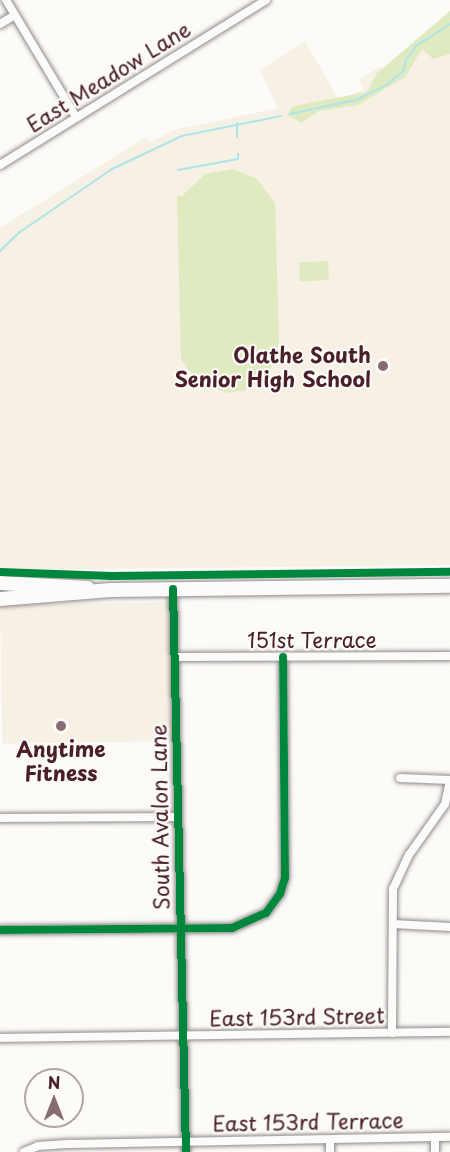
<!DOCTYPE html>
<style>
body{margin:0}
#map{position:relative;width:450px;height:1152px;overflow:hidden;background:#fcfbf8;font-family:"Playpen Sans",sans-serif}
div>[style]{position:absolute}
.built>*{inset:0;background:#f6f0e5;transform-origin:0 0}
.green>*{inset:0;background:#dfeac0;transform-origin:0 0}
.stream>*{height:2px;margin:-1px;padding:0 1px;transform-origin:1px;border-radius:1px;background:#ace5e9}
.roads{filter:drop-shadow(0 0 2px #928a8b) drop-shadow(0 0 2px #928a8b)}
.street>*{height:8px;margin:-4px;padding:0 4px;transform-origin:4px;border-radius:4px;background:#fbfbf9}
.primary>*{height:14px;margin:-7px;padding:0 7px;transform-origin:7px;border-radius:7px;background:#fbfbf9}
.cycleway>*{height:8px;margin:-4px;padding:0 4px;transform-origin:4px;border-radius:4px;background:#00873e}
.dots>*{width:16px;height:16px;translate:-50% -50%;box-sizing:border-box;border:3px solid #fdfcf7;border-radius:50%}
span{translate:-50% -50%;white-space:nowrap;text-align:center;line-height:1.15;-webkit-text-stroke:4.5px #fdfcf7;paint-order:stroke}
.street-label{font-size:21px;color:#4a1f2b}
.poi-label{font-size:21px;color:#4a1f2b;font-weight:700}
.right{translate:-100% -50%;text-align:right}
.north{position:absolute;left:24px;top:1068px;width:60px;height:60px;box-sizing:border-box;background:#fdfcf7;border:2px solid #b5a4a5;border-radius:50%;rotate:0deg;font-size:16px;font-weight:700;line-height:24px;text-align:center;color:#4a1f2b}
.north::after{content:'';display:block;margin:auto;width:21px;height:27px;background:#886c73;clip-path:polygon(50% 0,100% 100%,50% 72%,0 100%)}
</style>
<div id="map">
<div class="built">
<div style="clip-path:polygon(450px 14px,450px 565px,0 570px,0 228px,146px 137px,150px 142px,174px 130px,278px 108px,260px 70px,305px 41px,339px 100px,364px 89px,359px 80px,381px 66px,385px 71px)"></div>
<div style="left:174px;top:602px;width:139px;height:174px;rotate:89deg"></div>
</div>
<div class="green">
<div style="clip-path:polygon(450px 11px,450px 54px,433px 59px,422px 49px,405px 77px,358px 105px,319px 111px,301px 123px,287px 115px,293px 106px,367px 92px,377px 73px)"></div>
<div style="clip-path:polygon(232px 169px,257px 179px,275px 203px,279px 342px,275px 361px,265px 377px,245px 390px,228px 393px,198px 383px,181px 359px,177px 196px,182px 196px,205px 174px)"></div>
<div style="left:328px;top:261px;width:19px;height:29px;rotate:87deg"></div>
</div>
<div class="stream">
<div style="left:290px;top:114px;width:67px;rotate:-12deg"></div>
<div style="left:356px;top:100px;width:32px;rotate:-26deg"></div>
<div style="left:385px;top:86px;width:25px;rotate:-40deg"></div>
<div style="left:404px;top:70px;width:10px;rotate:-79deg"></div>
<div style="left:406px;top:60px;width:17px;rotate:-54deg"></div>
<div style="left:416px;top:46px;width:40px;rotate:-32.9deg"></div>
<div style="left:237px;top:137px;width:14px;rotate:-90deg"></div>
<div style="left:178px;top:170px;width:61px;rotate:-10.4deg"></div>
<div style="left:238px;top:159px;width:5px;rotate:-90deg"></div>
<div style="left:0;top:251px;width:28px;rotate:-44deg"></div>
<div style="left:20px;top:232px;width:112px;rotate:-34.4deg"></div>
<div style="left:112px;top:169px;width:77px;rotate:-25.2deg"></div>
<div style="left:182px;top:136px;width:101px;rotate:-11.4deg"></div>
</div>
<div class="roads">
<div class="street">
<div style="left:6px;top:0;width:136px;rotate:59.1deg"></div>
<div style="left:0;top:24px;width:17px;rotate:-31deg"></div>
<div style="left:0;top:165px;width:313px;rotate:-31.8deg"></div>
<div style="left:173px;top:589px;width:563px;rotate:88.68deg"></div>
<div style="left:175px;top:657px;width:275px;rotate:-0.2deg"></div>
<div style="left:400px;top:778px;width:50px;rotate:2.3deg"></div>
<div style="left:0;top:818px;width:177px;rotate:-0.3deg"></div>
<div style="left:393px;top:924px;width:57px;rotate:3deg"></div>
<div style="left:0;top:930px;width:232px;rotate:-0.5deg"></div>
<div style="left:232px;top:928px;width:37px;rotate:-24deg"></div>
<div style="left:266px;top:913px;width:24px;rotate:-54deg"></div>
<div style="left:280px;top:894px;width:17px;rotate:-73deg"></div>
<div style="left:285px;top:878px;width:221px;rotate:-90.5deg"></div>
<div style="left:392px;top:1033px;width:144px;rotate:-89.6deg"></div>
<div style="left:393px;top:889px;width:38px;rotate:-65deg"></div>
<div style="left:409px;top:855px;width:62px;rotate:-54.8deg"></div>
<div style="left:445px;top:804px;width:24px;rotate:-78deg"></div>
<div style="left:0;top:1038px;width:450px;rotate:-0.8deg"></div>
<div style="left:435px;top:1138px;width:14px;rotate:90deg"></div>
<div style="left:24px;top:1152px;width:15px;rotate:-23deg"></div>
<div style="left:38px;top:1146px;width:32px;rotate:-4deg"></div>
<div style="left:70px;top:1144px;width:380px;rotate:-1.1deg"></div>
<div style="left:330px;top:1152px;width:12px;rotate:-90deg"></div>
</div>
<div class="primary">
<div style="left:0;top:583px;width:88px;rotate:3.3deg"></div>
<div style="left:0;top:599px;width:111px;rotate:-4.6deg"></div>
<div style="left:111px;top:590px;width:339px;rotate:-0.7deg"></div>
</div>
</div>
<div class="cycleway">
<div style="left:0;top:572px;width:112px;rotate:2deg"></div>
<div style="left:112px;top:576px;width:338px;rotate:-0.7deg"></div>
<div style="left:173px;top:589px;width:563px;rotate:88.68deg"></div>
<div style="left:0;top:930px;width:232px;rotate:-0.5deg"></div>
<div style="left:232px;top:928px;width:37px;rotate:-24deg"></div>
<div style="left:266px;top:913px;width:24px;rotate:-54deg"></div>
<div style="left:280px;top:894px;width:17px;rotate:-73deg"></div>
<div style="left:285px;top:878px;width:221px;rotate:-90.5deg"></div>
</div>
<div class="dots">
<div style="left:383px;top:366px;background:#886c73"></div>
<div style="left:61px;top:726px;background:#886c73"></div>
</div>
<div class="street-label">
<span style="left:108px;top:76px;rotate:-32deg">East Meadow Lane</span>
<span style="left:312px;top:639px">151st Terrace</span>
<span style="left:159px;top:817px;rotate:-91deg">South Avalon Lane</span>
<span style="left:297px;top:1016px;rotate:-1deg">East 153rd Street</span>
<span style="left:308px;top:1121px;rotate:-1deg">East 153rd Terrace</span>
</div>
<div class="poi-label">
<span class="right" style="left:371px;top:366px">Olathe South<br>Senior High School</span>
<span style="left:61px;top:760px">Anytime<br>Fitness</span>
</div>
<div class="north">N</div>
</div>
